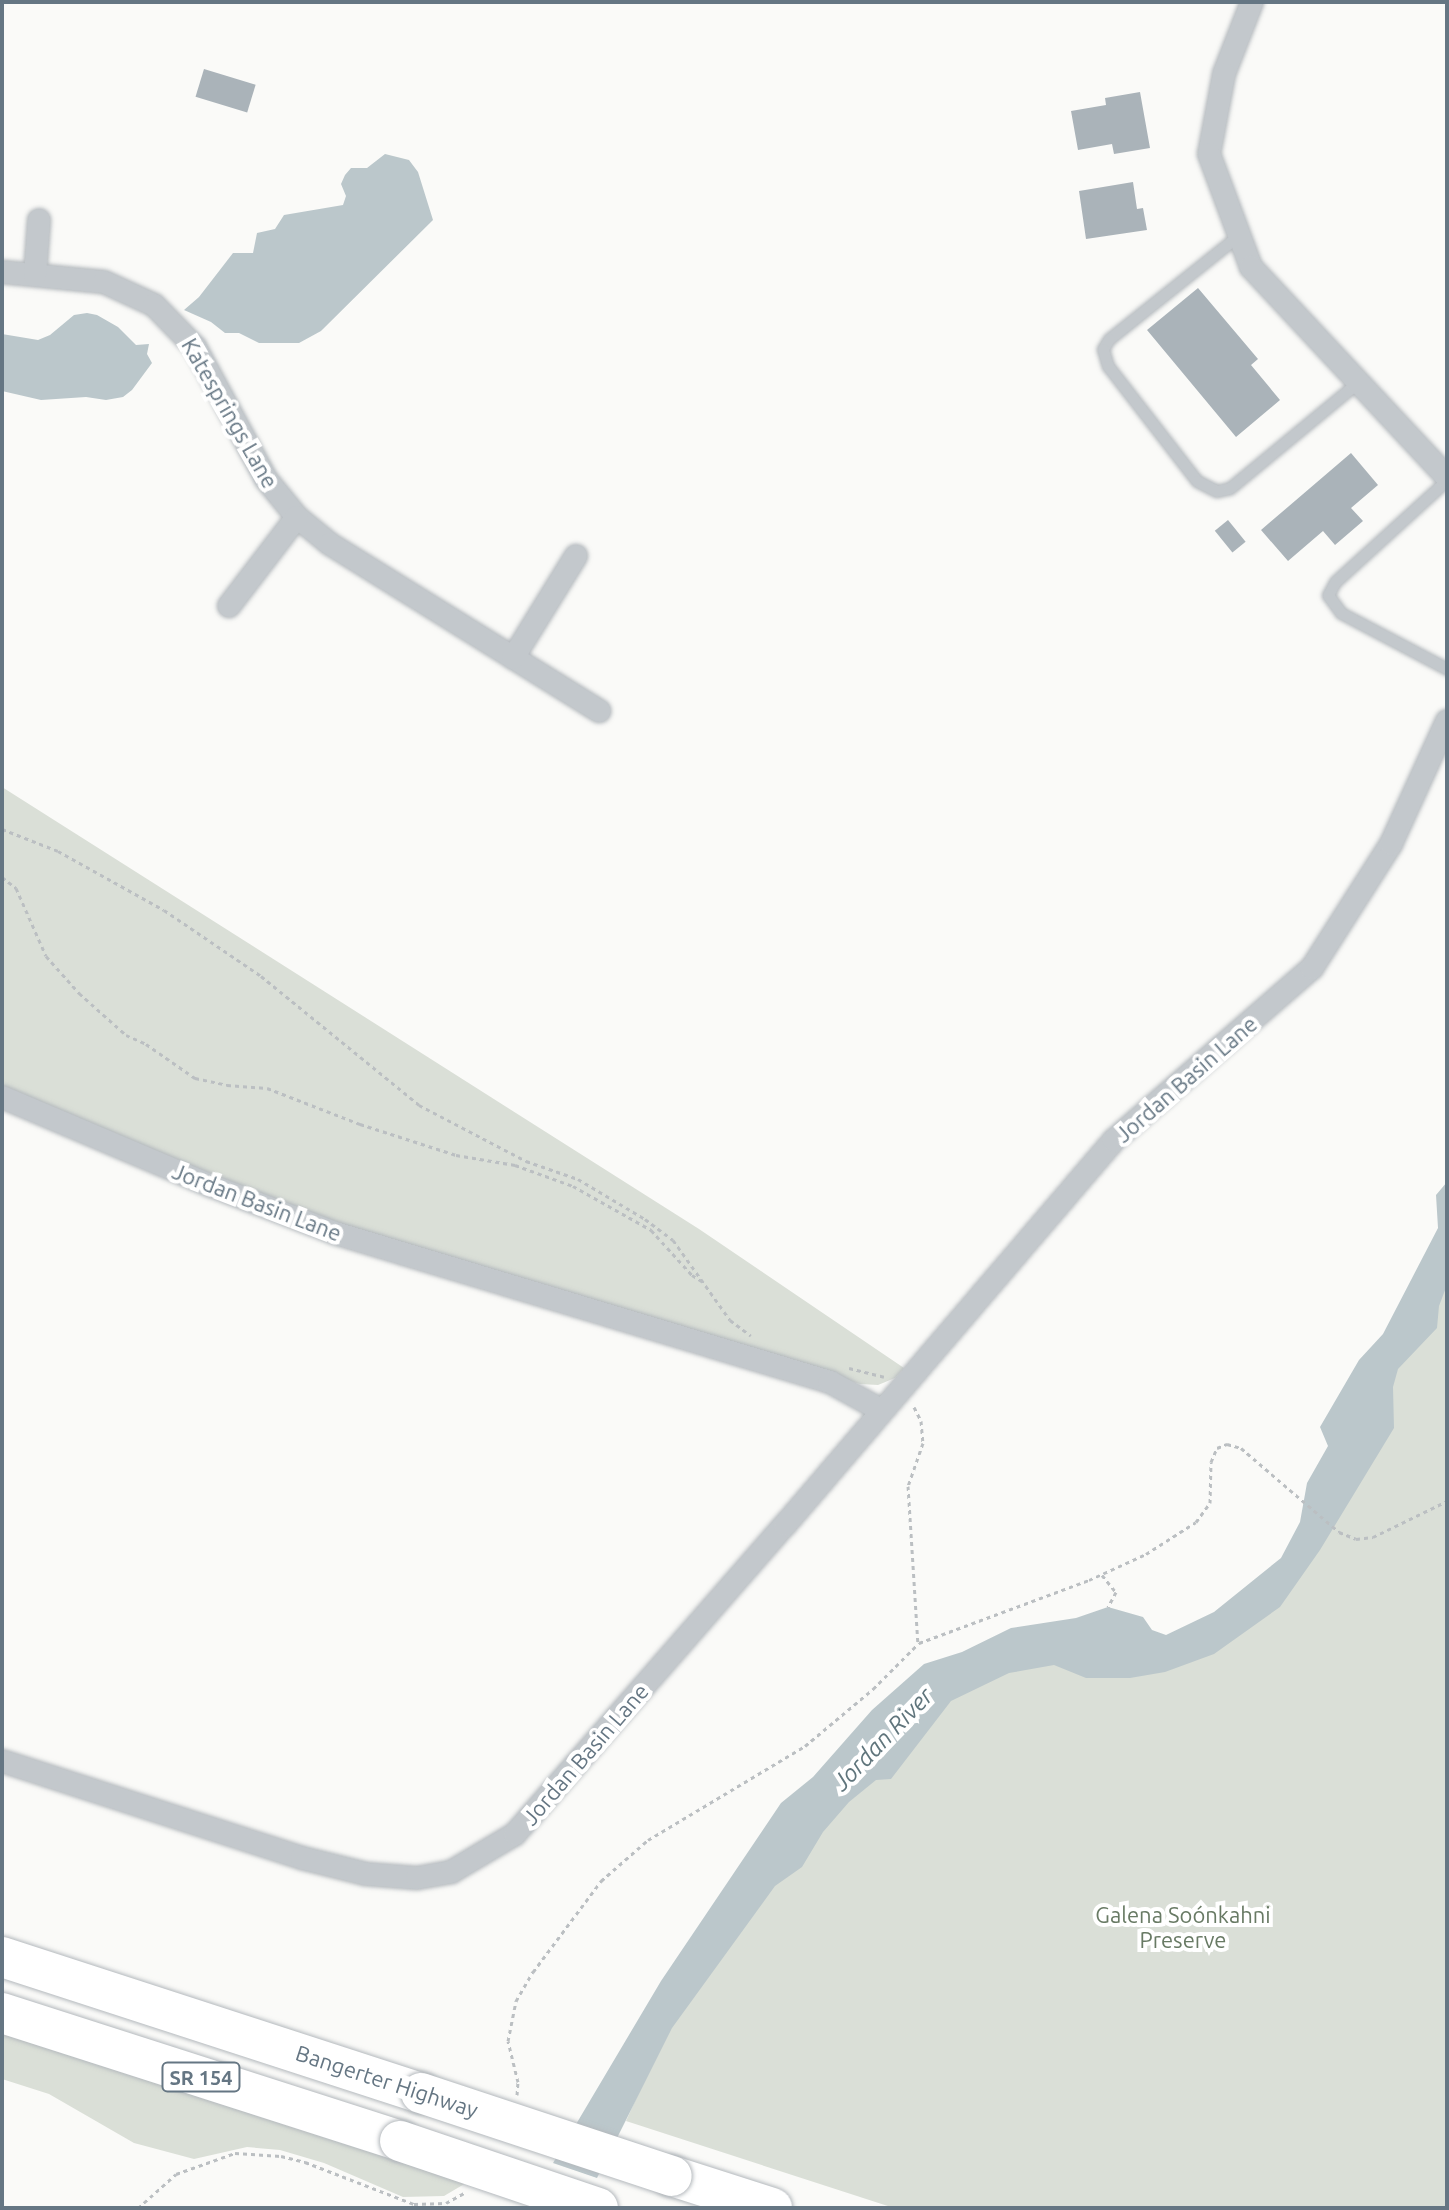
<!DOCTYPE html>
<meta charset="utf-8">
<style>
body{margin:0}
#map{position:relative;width:1449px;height:2210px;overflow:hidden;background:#fafaf8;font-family:Ubuntu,sans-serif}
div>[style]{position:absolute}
.green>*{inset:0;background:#dadfd7}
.water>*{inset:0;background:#bbc7cb}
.building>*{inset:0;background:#aab3b9;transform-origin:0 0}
.path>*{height:3px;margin-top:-1.5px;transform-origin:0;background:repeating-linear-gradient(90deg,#bbbfc2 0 4px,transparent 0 8px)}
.roads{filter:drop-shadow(0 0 2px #b4b9bd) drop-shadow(0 0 2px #b4b9bd)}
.lane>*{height:11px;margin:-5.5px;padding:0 5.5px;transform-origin:5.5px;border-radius:5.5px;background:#c3c8cc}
.street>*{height:22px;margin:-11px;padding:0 11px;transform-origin:11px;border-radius:11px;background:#c3c8cc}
.highway>*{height:40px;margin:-20px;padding:0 20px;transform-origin:20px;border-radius:20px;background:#fff}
.bridges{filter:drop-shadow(0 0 2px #b4b9bd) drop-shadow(0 0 2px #b4b9bd)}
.highway-bridge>*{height:40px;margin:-20px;padding:0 20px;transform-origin:20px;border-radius:20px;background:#fff}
span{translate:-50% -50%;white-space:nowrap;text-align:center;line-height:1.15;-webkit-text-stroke:8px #fff;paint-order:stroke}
.shield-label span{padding:2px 6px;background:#fff;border:2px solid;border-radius:6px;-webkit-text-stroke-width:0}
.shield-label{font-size:20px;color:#657683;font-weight:700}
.street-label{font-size:22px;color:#657683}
.park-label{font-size:22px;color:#687a64}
.water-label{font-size:24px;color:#60757c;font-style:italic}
.frame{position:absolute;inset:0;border:4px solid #657683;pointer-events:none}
</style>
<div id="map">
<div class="green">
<div style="clip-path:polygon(2px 787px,699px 1229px,904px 1368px,895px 1378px,878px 1385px,860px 1384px,549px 1286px,384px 1239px,257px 1194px,2px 1086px)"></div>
<div style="clip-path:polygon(1447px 1265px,1447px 2208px,894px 2208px,626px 2121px,685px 1991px,929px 1701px,1055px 1653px,1146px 1666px,1272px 1607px)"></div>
<div style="clip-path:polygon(2px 2034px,466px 2183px,444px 2196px,403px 2197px,324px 2163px,280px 2150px,247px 2147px,194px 2159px,134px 2143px,49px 2094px,2px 2079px)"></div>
</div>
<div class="water">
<div style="clip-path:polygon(385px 154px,409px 160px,418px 172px,433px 220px,321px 331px,299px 343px,259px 343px,239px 333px,225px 333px,211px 322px,184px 310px,199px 297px,233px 253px,253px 253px,257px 233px,275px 229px,284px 215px,343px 205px,346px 196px,341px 184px,345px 175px,351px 168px,367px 168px)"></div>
<div style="clip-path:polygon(87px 313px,97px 315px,118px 327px,136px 345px,149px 344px,147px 354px,152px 363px,132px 390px,123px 397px,106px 400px,86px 397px,41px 400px,2px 391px,2px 334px,38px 340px,50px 335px,74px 315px)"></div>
<div style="clip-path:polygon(1447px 1182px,1447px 1285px,1439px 1306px,1437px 1328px,1398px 1369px,1393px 1387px,1394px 1428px,1320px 1550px,1280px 1607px,1214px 1654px,1165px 1672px,1130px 1678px,1086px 1678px,1054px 1665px,1009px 1673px,951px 1701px,891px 1779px,876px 1780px,849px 1802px,823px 1832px,802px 1867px,775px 1886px,672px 2028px,597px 2178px,553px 2163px,661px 1981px,781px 1803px,813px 1777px,872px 1710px,924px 1664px,962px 1652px,1011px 1628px,1076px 1618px,1108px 1607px,1143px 1617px,1152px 1630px,1166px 1635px,1214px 1612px,1281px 1558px,1300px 1522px,1307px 1483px,1328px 1446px,1320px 1427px,1359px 1360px,1383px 1334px,1438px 1228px,1436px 1195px)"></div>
</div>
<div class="building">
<div style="left:204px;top:69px;width:54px;height:29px;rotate:17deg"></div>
<div style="clip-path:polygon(1140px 92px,1150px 148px,1114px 154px,1112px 144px,1078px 150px,1071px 111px,1106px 105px,1105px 98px)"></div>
<div style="clip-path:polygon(1133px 182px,1137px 209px,1143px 208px,1147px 230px,1086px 239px,1079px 191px)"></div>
<div style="clip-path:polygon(1198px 288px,1258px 359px,1251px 365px,1280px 400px,1236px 437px,1147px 330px)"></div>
<div style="clip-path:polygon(1351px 453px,1378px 485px,1351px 508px,1363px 521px,1335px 545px,1323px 531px,1288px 561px,1261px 530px)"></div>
<div style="left:1228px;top:520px;width:28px;height:17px;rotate:51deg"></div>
</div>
<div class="path">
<div style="left:2px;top:829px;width:60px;rotate:21.4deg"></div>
<div style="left:58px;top:851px;width:121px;rotate:29.1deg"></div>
<div style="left:164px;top:910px;width:117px;rotate:34.2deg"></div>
<div style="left:261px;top:976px;width:204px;rotate:39.2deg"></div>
<div style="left:419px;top:1105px;width:121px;rotate:27.6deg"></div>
<div style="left:526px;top:1161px;width:55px;rotate:19.1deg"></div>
<div style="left:578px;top:1179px;width:78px;rotate:30.8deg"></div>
<div style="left:645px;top:1219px;width:35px;rotate:37deg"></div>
<div style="left:673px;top:1240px;width:98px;rotate:54.5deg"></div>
<div style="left:730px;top:1320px;width:26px;rotate:37deg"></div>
<div style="left:2px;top:877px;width:18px;rotate:38deg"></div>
<div style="left:16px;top:888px;width:74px;rotate:66.2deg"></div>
<div style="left:46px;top:956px;width:50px;rotate:48.3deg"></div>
<div style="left:79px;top:993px;width:63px;rotate:41.8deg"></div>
<div style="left:126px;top:1035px;width:22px;rotate:24deg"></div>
<div style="left:146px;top:1044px;width:60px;rotate:34.8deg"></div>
<div style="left:195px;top:1078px;width:33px;rotate:12deg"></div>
<div style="left:227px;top:1085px;width:40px;rotate:4.3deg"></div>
<div style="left:267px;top:1088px;width:100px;rotate:21.2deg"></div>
<div style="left:360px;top:1124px;width:101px;rotate:17.9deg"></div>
<div style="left:456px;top:1155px;width:60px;rotate:9.6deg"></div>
<div style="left:515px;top:1165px;width:62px;rotate:19.9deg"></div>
<div style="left:573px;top:1186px;width:90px;rotate:29.4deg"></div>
<div style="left:651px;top:1230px;width:61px;rotate:47.7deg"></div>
<div style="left:692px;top:1275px;width:15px;rotate:32deg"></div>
<div style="left:849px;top:1368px;width:36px;rotate:14deg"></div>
<div style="left:914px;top:1407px;width:16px;rotate:63deg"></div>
<div style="left:921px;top:1421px;width:22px;rotate:85deg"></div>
<div style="left:923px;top:1443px;width:46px;rotate:109.2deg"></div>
<div style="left:908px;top:1486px;width:157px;rotate:86.4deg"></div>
<div style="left:1102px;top:1575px;width:22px;rotate:51deg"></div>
<div style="left:1116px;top:1592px;width:17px;rotate:118deg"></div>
<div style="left:517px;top:2095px;width:13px;rotate:-86deg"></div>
<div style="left:518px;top:2082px;width:42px;rotate:-103.7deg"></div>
<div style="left:508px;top:2041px;width:41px;rotate:-78.7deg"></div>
<div style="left:516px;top:2001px;width:34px;rotate:-60deg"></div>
<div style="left:533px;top:1972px;width:114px;rotate:-53.2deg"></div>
<div style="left:601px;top:1881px;width:62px;rotate:-41.1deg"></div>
<div style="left:648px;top:1840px;width:183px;rotate:-30.9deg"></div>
<div style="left:805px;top:1746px;width:89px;rotate:-40deg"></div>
<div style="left:873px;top:1689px;width:65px;rotate:-45deg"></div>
<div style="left:919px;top:1643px;width:181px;rotate:-20.3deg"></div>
<div style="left:1089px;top:1580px;width:63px;rotate:-24.5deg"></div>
<div style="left:1146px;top:1554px;width:59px;rotate:-32.6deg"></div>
<div style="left:1196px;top:1522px;width:24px;rotate:-54deg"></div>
<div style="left:1210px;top:1503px;width:41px;rotate:-88.6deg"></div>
<div style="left:1211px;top:1462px;width:15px;rotate:-67deg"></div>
<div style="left:1217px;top:1448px;width:11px;rotate:-22deg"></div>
<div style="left:1227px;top:1444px;width:15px;rotate:16deg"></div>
<div style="left:1241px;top:1448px;width:129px;rotate:40.6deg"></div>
<div style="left:1339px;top:1532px;width:18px;rotate:22deg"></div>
<div style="left:1356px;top:1539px;width:17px;rotate:-7deg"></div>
<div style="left:1373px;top:1537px;width:82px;rotate:-25.9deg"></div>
<div style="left:138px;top:2208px;width:51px;rotate:-41.8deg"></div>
<div style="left:176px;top:2174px;width:63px;rotate:-19.6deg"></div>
<div style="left:235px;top:2153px;width:46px;rotate:3.7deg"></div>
<div style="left:281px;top:2156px;width:25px;rotate:14deg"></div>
<div style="left:305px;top:2162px;width:117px;rotate:21.1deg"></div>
<div style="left:414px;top:2204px;width:32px;rotate:-2deg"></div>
<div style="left:446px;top:2203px;width:21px;rotate:-29deg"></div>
</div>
<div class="roads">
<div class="lane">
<div style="left:1239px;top:235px;width:166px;rotate:141.3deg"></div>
<div style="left:1109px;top:339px;width:12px;rotate:121deg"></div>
<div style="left:1103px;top:349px;width:18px;rotate:74deg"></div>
<div style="left:1108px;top:366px;width:145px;rotate:52.3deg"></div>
<div style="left:1197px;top:481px;width:22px;rotate:27deg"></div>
<div style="left:1217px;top:491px;width:13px;rotate:-13deg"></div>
<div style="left:1230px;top:488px;width:166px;rotate:-39.6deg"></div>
<div style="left:1447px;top:480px;width:151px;rotate:137.7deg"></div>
<div style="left:1335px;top:582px;width:15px;rotate:118deg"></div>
<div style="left:1328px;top:595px;width:22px;rotate:54deg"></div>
<div style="left:1341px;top:613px;width:120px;rotate:27.8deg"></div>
</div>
<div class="street">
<div style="left:1252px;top:2px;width:77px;rotate:111.3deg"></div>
<div style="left:1224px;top:74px;width:81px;rotate:100.6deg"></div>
<div style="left:1209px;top:154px;width:121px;rotate:69.6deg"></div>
<div style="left:1251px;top:267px;width:287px;rotate:47deg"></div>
<div style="left:2px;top:272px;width:102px;rotate:5.6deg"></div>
<div style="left:104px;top:282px;width:55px;rotate:24.7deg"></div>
<div style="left:154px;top:305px;width:59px;rotate:45.7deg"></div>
<div style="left:195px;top:347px;width:150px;rotate:61.7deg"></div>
<div style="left:266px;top:479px;width:49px;rotate:50.8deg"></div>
<div style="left:297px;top:517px;width:43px;rotate:39.3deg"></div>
<div style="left:330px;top:544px;width:317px;rotate:31.8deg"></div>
<div style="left:35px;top:275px;width:55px;rotate:-85.8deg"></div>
<div style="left:229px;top:606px;width:112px;rotate:-52.6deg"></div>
<div style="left:513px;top:658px;width:120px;rotate:-58.3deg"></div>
<div style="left:2px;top:1097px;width:228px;rotate:23deg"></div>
<div style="left:212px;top:1186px;width:132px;rotate:20.9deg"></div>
<div style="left:335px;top:1233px;width:517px;rotate:16.75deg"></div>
<div style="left:830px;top:1382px;width:58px;rotate:28.8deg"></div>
<div style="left:2px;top:1761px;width:315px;rotate:17.9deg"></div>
<div style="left:302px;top:1858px;width:66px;rotate:14deg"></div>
<div style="left:366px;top:1874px;width:51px;rotate:4.5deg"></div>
<div style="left:417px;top:1878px;width:35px;rotate:-10deg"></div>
<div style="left:451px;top:1872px;width:74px;rotate:-30.7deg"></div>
<div style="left:515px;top:1834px;width:410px;rotate:-48.9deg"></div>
<div style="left:785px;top:1525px;width:506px;rotate:-49.48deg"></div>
<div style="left:1114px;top:1140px;width:262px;rotate:-41deg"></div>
<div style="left:1312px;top:968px;width:147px;rotate:-57.5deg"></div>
<div style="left:1391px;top:844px;width:135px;rotate:-65.5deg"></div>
</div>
<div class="highway">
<div style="left:2px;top:1957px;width:441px;rotate:18deg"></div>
<div style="left:2px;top:2013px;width:418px;rotate:17.8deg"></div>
<div style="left:672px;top:2176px;width:105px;rotate:17.7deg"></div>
</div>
</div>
<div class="bridges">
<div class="highway-bridge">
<div style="left:421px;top:2093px;width:264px;rotate:18.3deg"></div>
<div style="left:400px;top:2141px;width:209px;rotate:18.7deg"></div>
</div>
</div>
<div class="shield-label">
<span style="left:201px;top:2077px">SR 154</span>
</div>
<div class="street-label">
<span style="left:230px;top:413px;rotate:60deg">Katesprings Lane</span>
<span style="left:1186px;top:1079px;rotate:-41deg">Jordan Basin Lane</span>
<span style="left:257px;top:1202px;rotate:21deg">Jordan Basin Lane</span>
<span style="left:585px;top:1754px;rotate:-49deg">Jordan Basin Lane</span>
<span style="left:387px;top:2081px;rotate:18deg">Bangerter Highway</span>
</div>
<div class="park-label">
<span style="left:1183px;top:1927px">Galena Soónkahni<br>Preserve</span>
</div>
<div class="water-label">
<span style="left:883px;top:1739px;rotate:-46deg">Jordan River</span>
</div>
<div class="frame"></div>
</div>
